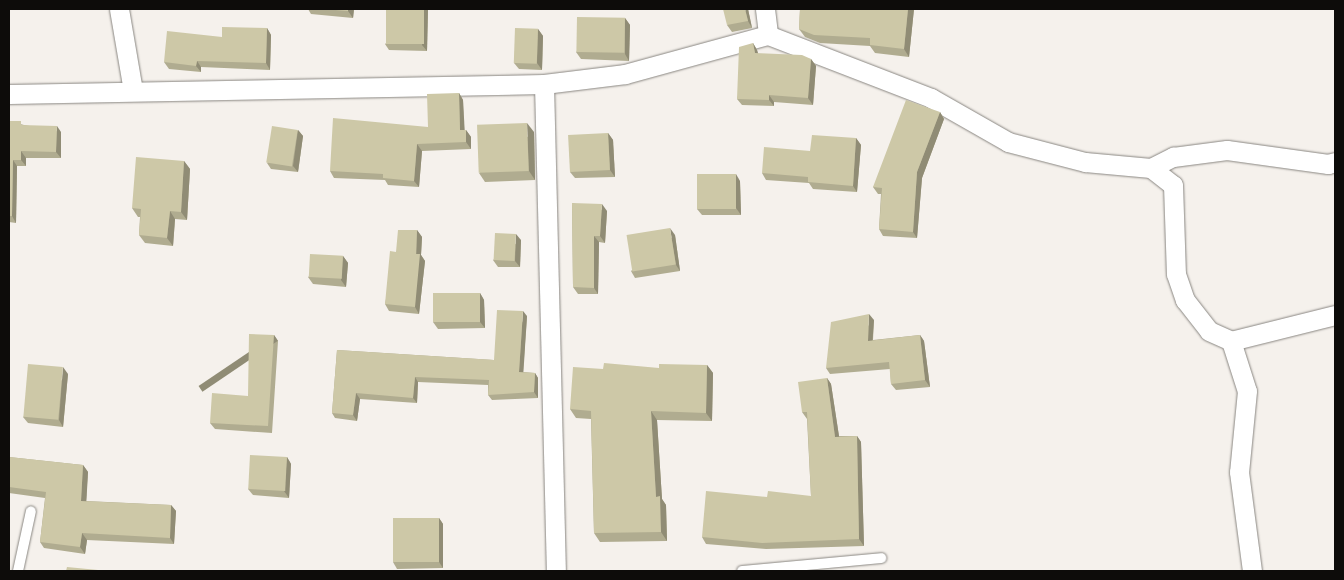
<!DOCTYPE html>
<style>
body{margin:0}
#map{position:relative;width:1344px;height:580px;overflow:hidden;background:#f5f1ec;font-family:Cabin,sans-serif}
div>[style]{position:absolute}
.roads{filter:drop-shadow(0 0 1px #898681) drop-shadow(0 0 1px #898681)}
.lane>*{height:10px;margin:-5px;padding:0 5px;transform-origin:5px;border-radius:5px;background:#fff}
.street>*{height:19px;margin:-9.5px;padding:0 9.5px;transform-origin:9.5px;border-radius:9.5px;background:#fff}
.wall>*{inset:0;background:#b0ac90}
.shaded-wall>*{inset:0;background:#908c75;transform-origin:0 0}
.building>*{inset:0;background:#cdc8a7;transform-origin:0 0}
span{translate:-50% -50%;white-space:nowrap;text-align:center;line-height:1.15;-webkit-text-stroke:4px #fff;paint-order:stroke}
.frame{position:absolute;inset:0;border:10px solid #0d0c0a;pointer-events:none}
</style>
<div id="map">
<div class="roads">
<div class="lane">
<div style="left:18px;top:571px;width:61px;rotate:-77.8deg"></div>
<div style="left:742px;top:571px;width:140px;rotate:-5.3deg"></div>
</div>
<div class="street">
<div style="left:119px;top:9px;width:83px;rotate:80.3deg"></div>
<div style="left:765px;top:9px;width:26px;rotate:83deg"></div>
<div style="left:768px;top:35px;width:175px;rotate:21.1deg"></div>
<div style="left:931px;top:98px;width:89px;rotate:29.7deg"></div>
<div style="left:1008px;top:142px;width:80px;rotate:14.6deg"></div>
<div style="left:1085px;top:162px;width:66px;rotate:5.2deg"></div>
<div style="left:1151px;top:168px;width:28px;rotate:38deg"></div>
<div style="left:1173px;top:185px;width:89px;rotate:88.1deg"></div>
<div style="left:1176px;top:274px;width:28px;rotate:71deg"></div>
<div style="left:1185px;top:300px;width:39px;rotate:52deg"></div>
<div style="left:1209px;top:331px;width:24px;rotate:24deg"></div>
<div style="left:1231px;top:341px;width:52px;rotate:72.3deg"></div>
<div style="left:1247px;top:391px;width:81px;rotate:95.6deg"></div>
<div style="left:1239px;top:472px;width:100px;rotate:82.5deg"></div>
<div style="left:544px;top:84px;width:487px;rotate:88.6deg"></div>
<div style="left:9px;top:94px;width:535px;rotate:-1.07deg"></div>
<div style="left:544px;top:84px;width:82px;rotate:-7deg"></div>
<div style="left:625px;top:74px;width:148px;rotate:-15.3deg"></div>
<div style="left:1151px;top:168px;width:25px;rotate:-27deg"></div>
<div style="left:1173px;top:157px;width:54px;rotate:-7.4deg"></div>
<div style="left:1227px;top:150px;width:102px;rotate:7.9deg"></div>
<div style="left:1328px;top:164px;width:7px;rotate:-16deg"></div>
<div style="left:1231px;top:341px;width:107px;rotate:-14deg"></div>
</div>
</div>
<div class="wall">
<div style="clip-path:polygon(308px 9px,354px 9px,353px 18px,311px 14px)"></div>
<div style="clip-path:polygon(428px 9px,427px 51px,389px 50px,385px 44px)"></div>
<div style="clip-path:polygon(748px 9px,752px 28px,732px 32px,727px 25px)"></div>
<div style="clip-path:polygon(800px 9px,914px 9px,909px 57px,875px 53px,870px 46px,820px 43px,805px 37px,799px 29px)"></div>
<div style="clip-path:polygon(625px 18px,630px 25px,629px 61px,581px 59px,576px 52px)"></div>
<div style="clip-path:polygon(267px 28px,271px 35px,270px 70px,201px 67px,201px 72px,169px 69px,164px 62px,222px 37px)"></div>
<div style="clip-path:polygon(538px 29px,543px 36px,542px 70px,519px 69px,514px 63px)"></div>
<div style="clip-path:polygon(753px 43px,757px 50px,758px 54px,811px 59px,816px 66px,813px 105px,774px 102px,774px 106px,742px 105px,737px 99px)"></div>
<div style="clip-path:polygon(459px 93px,463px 100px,464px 130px,466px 130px,471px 137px,471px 149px,422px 151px,419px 187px,388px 185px,385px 180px,334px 178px,330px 171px,428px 127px)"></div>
<div style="clip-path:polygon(940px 112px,944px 119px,922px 178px,917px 238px,883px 236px,879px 229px,881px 194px,878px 194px,873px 187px)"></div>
<div style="clip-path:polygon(9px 121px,24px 125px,61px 132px,61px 158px,26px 158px,26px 166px,17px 166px,16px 223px,9px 222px)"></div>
<div style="clip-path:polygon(298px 130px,303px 136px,298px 172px,271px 169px,267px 163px)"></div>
<div style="clip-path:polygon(534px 132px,535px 180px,485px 182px,479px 173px)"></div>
<div style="clip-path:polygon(608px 133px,613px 140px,615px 177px,575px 178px,570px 172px)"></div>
<div style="clip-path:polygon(856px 138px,861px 145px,857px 192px,813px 189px,809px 183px,766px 180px,762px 173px,810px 151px)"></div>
<div style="clip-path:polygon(184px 161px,190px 169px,187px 220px,175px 219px,173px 246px,145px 243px,139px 235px,140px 217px,138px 217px,132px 208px)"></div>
<div style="clip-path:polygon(740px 181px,741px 215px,702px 215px,697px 209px)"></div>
<div style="clip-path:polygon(572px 203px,607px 211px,605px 243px,599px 242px,598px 294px,578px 294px,573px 287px)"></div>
<div style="clip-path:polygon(417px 230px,422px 237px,421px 255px,425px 261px,419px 314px,389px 311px,385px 304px,396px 252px)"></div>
<div style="clip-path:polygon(675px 235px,680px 271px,635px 278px,631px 271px)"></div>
<div style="clip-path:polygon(521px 240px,520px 267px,498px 267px,493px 260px)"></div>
<div style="clip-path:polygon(343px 256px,348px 263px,346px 287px,313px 284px,308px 277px)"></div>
<div style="clip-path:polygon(480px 293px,484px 300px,485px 328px,438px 329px,433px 322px)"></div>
<div style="clip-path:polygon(527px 316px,523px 372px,535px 373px,538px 378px,538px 398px,492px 400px,488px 395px,488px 385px,418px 382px,417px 403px,360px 399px,357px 421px,335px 418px,332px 413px,337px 350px,494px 360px)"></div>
<div style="clip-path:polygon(874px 320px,873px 340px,920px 335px,924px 341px,930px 387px,896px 390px,891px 384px,890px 369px,830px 374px,826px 368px)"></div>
<div style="clip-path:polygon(274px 335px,278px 341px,272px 433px,215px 429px,210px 423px,248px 396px)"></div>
<div style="clip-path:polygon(707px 365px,713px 373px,712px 421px,657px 420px,662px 499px,666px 505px,667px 541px,600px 542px,594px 533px,591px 419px,576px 418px,570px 409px,603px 369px,659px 368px)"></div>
<div style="clip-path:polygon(68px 374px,63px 427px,28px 423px,23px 417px)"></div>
<div style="clip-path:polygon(827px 378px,831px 384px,839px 436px,857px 436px,861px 442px,864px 546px,766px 549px,706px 544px,702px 537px,767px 497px,811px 496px,807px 419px,802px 412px)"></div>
<div style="clip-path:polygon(9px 457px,83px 465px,88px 472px,86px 501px,171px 505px,176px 511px,174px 544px,87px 540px,85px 554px,44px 548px,40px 542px,45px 498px,9px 493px)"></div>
<div style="clip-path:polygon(287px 457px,291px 464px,289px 498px,253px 495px,248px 489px)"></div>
<div style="clip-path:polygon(439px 518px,443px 524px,443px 568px,397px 569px,393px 562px)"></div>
</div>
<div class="shaded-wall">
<div style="clip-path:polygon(348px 9px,354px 9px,353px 18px,348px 11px)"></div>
<div style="clip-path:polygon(424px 9px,428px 9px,427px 51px,422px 45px)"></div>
<div style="clip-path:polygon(745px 9px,748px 9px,752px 28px,748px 21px)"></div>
<div style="clip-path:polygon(908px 9px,914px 9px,909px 57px,904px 49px)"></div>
<div style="clip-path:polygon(625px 18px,630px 25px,629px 61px,625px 54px)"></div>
<div style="clip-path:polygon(267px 28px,271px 35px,270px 70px,266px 63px)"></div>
<div style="clip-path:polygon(538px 29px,543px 36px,542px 70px,537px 63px)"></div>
<div style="clip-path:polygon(753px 43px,757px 50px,760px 60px,755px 53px)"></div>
<div style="clip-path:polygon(811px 59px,816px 66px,813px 105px,808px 98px)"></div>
<div style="clip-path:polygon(197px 61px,201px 67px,201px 72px,196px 66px)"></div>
<div style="clip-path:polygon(459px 93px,463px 100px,465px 136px,460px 130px)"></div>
<div style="clip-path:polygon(769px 95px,774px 102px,774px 106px,769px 100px)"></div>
<div style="clip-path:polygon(940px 112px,944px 119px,922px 178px,917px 238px,913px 232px,917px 172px)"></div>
<div style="clip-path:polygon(527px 123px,534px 132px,535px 180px,529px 171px)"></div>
<div style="clip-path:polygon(57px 126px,61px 132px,61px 158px,56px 152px)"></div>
<div style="clip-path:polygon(298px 130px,303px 136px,298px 172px,293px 166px)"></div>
<div style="clip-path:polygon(466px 130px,471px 137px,471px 149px,466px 142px)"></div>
<div style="clip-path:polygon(608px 133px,613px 140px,615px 177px,610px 170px)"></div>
<div style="clip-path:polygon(856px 138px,861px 145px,857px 192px,853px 186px)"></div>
<div style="clip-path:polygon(417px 144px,422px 151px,419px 187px,414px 181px)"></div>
<div style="clip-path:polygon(21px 151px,26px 158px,26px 166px,21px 160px)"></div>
<div style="clip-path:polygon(13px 160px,17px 166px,16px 223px,12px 216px)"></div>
<div style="clip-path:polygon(184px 161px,190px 169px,187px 220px,181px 212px)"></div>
<div style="clip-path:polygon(736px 174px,740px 181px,741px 215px,736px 208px)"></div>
<div style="clip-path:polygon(602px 204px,607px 211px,605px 243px,600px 236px)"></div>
<div style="clip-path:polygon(170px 211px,175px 219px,173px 246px,167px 238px)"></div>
<div style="clip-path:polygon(670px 228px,675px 235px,680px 271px,676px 265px)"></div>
<div style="clip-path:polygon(417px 230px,422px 237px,421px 255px,425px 261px,419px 314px,415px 307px)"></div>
<div style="clip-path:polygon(516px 234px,521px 240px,520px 267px,515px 261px)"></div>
<div style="clip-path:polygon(594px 236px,599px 242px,598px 294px,594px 288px)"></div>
<div style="clip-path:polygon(343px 256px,348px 263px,346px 287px,341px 280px)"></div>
<div style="clip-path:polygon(480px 293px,484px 300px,485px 328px,480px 322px)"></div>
<div style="clip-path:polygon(523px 311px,527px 316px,523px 378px,519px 372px)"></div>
<div style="clip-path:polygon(869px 314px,874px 320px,872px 347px,868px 341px)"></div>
<div style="left:274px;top:335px;width:7px;height:91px;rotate:56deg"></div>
<div style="clip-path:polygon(920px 335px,924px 341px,930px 387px,925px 380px)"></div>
<div style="clip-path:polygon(707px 365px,713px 373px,712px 421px,706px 413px)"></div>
<div style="clip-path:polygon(63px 367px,68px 374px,63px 427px,59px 420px)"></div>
<div style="clip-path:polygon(535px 373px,538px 378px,538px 398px,534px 392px)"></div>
<div style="clip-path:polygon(415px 377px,418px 382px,417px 403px,413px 398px)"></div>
<div style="clip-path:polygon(827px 378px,831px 384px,840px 443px,835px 437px)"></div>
<div style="clip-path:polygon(356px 393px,360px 399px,357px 421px,353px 415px)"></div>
<div style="clip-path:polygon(651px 411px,657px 420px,662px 499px,666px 505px,667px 541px,661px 532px,656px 497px)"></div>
<div style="clip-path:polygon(857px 436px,861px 442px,864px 546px,859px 539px)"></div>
<div style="clip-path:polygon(287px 457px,291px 464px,289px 498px,284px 491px)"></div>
<div style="clip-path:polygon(83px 465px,88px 472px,86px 508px,81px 501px)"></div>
<div style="clip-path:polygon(171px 505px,176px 511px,174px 544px,170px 538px)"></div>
<div style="clip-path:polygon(439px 518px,443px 524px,443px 568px,439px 562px)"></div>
<div style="clip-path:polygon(82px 533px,87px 540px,85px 554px,80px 547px)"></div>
</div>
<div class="building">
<div style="clip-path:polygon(323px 9px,348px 9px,348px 11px)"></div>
<div style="left:386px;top:9px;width:38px;height:35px"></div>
<div style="clip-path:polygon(723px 9px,745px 9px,748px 21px,727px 25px)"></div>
<div style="clip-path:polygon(800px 9px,908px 9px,904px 49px,870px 45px,870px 38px,814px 35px,799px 29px)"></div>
<div style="left:577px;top:17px;width:48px;height:35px;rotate:1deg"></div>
<div style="clip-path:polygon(222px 27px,267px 28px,266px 63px,197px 61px,196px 66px,164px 62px,167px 31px,222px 37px)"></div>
<div style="left:515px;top:28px;width:23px;height:35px;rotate:2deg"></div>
<div style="clip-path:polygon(753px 43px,755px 53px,802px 55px,811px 59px,808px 98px,769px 95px,769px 100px,737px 99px,739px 47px)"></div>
<div style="clip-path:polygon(459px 93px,460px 130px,466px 130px,466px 142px,417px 144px,414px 181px,383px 178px,383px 174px,330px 171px,333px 118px,428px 127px,427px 94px)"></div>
<div style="clip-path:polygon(906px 100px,940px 112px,917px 172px,913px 232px,879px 229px,882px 188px,873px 187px)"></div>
<div style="clip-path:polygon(9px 121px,21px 121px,21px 125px,57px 126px,56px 152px,21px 151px,21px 160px,13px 160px,12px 216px,9px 216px)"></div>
<div style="left:527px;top:123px;width:48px;height:50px;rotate:88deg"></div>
<div style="left:272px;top:126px;width:26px;height:37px;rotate:9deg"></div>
<div style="left:608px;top:133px;width:37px;height:40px;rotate:87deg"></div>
<div style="clip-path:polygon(812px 135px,856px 138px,853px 186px,808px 182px,808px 177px,762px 173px,764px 147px,810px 151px)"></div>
<div style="clip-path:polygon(136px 157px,184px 161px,181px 212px,170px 211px,167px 238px,139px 235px,141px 209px,132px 208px)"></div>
<div style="left:697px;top:174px;width:39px;height:35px"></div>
<div style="clip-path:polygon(572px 203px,602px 204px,600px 236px,594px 236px,594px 288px,573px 287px)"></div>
<div style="left:670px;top:228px;width:37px;height:44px;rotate:81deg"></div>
<div style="clip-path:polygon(398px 230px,417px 230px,416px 254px,420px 254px,415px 307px,385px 304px,390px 251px,396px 252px)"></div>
<div style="left:495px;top:233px;width:21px;height:27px;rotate:3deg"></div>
<div style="left:310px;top:254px;width:33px;height:23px;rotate:3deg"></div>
<div style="left:480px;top:293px;width:29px;height:47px;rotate:90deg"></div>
<div style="clip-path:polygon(497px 310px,523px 311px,519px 372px,535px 373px,534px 392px,488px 395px,489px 380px,415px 377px,413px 398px,356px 393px,353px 415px,332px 413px,337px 350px,494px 360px)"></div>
<div style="clip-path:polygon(869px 314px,868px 341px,920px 335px,925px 380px,891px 384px,889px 362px,826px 368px,831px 322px)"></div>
<div style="clip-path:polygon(249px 334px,274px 335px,268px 426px,210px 423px,212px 393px,248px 396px)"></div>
<div style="clip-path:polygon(604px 363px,659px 368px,659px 364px,707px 365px,706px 413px,651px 411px,656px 497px,660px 496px,661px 532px,594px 533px,591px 411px,570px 409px,573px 367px,603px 369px)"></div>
<div style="left:28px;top:364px;width:35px;height:53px;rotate:5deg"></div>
<div style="clip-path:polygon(827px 378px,835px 437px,857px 436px,859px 539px,762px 543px,702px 537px,706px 491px,767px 497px,768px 491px,811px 496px,807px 412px,802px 412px,798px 382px)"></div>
<div style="left:250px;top:455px;width:37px;height:34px;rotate:3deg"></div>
<div style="clip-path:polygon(9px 457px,83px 465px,81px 501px,171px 505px,170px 538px,82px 533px,80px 547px,40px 542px,46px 492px,9px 487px)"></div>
<div style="left:393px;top:518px;width:46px;height:44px"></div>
<div style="clip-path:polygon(67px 567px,98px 570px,97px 571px,66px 571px)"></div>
</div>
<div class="frame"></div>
</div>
